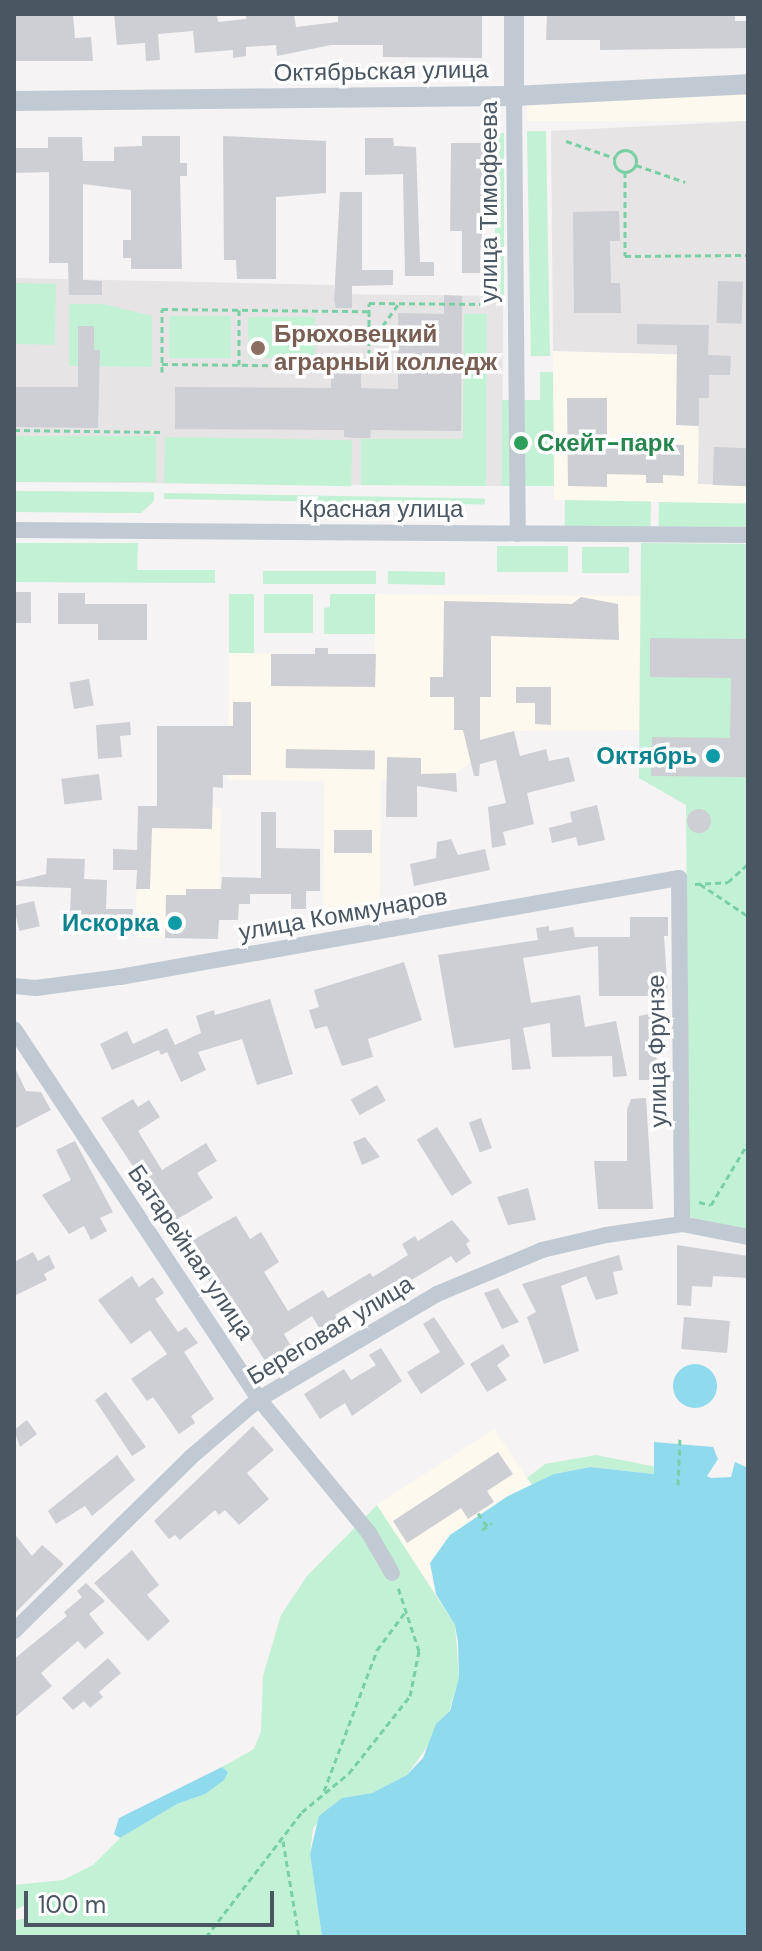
<!DOCTYPE html>
<meta charset="utf-8">
<style>
body{margin:0}
#map{position:relative;width:762px;height:1951px;overflow:hidden;background:#f5f3f3;font-family:"DM Sans",sans-serif}
div>[style]{position:absolute}
.commercial>*{inset:0;background:#fdf9ef;transform-origin:0 0}
.education>*{inset:0;background:#e6e4e5}
.green>*{inset:0;background:#c3f1d5;transform-origin:0 0}
.water>*{inset:0;background:#90daee}
.round{border-radius:50%}
.building>*{inset:0;background:#cdcfd5;transform-origin:0 0}
.path>*{height:3px;margin-top:-1.5px;transform-origin:0;background:repeating-linear-gradient(90deg,#7ad0a6 0 6px,transparent 0 10px)}
.path>.ring{margin:-1.5px;padding:0;box-sizing:content-box;background:none;border:3px solid #7ad0a6;border-radius:50%}
.minor>*{height:16px;margin:-8px;padding:0 8px;transform-origin:8px;border-radius:8px;background:#c1cad2}
.tertiary>*{height:20px;margin:-10px;padding:0 10px;transform-origin:10px;border-radius:10px;background:#c1cad2}
.dots>*{width:22px;height:22px;translate:-50% -50%;box-sizing:border-box;border:4px solid #fff;border-radius:50%}
span{translate:-50% -50%;white-space:nowrap;text-align:center;line-height:1.15;-webkit-text-stroke:7px #fff;paint-order:stroke}
.street-label{font-size:24px;color:#4a5661}
.education-label{font-size:24px;color:#785e54;font-weight:700}
.left{translate:0 -50%;text-align:left}
.leisure-label{font-size:24px;color:#27864d;font-weight:700}
.culture-label{font-size:24px;color:#0d838f;font-weight:700}
.right{translate:-100% -50%;text-align:right}
.frame{position:absolute;inset:0;border:16px solid #4a5661;pointer-events:none}
.scale{position:absolute;left:24px;top:1891px;width:250px;height:36px;box-sizing:border-box;border:4px solid #4a5661;border-top:0;padding-left:10px;font-size:24px;line-height:28px;white-space:nowrap;color:#4a5661;-webkit-text-stroke:6px #fff;paint-order:stroke}
</style>
<div id="map">
<div class="commercial">
<div style="left:748px;top:93px;width:28px;height:221px;rotate:90deg"></div>
<div style="clip-path:polygon(553px 351px,677px 354px,676px 425px,699px 426px,698px 484px,748px 485px,748px 504px,554px 500px)"></div>
<div style="clip-path:polygon(375px 594px,640px 596px,639px 730px,515px 731px,456px 773px,381px 781px,380px 903px,323px 914px,324px 781px,228px 780px,229px 653px,315px 654px,315px 648px,328px 648px,329px 654px,375px 654px)"></div>
<div style="left:138px;top:806px;width:83px;height:131px;rotate:1deg"></div>
<div style="clip-path:polygon(494px 1429px,532px 1485px,499px 1503px,430px 1574px,436px 1594px,377px 1505px)"></div>
</div>
<div class="education">
<div style="clip-path:polygon(748px 121px,748px 485px,698px 484px,699px 398px,709px 398px,709px 382px,700px 355px,553px 351px,551px 131px)"></div>
<div style="clip-path:polygon(14px 278px,334px 285px,334px 294px,503px 296px,502px 486px,14px 482px)"></div>
</div>
<div class="green">
<div style="left:546px;top:131px;width:225px;height:19px;rotate:89deg"></div>
<div style="left:495px;top:133px;width:9px;height:163px"></div>
<div style="left:14px;top:283px;width:42px;height:61px;rotate:1deg"></div>
<div style="clip-path:polygon(69px 304px,103px 304px,152px 316px,152px 367px,69px 366px)"></div>
<div style="clip-path:polygon(464px 314px,487px 314px,486px 486px,361px 485px,361px 439px,463px 439px)"></div>
<div style="left:169px;top:316px;width:62px;height:42px"></div>
<div style="left:248px;top:317px;width:67px;height:41px"></div>
<div style="clip-path:polygon(540px 372px,553px 372px,554px 486px,502px 486px,502px 400px,540px 400px)"></div>
<div style="left:14px;top:436px;width:142px;height:46px"></div>
<div style="left:165px;top:437px;width:187px;height:46px;rotate:1deg"></div>
<div style="clip-path:polygon(14px 491px,154px 492px,154px 501px,141px 513px,14px 512px)"></div>
<div style="left:164px;top:493px;width:321px;height:6px;rotate:1deg"></div>
<div style="left:565px;top:500px;width:86px;height:30px;rotate:1deg"></div>
<div style="left:659px;top:502px;width:89px;height:28px;rotate:1deg"></div>
<div style="clip-path:polygon(14px 543px,138px 543px,137px 570px,215px 570px,215px 583px,14px 582px)"></div>
<div style="clip-path:polygon(641px 543px,748px 544px,748px 1230px,689px 1217px,686px 805px,639px 778px)"></div>
<div style="left:497px;top:546px;width:71px;height:26px"></div>
<div style="left:582px;top:547px;width:47px;height:26px"></div>
<div style="left:263px;top:571px;width:113px;height:13px"></div>
<div style="left:388px;top:571px;width:57px;height:13px;rotate:1deg"></div>
<div style="left:229px;top:594px;width:25px;height:59px"></div>
<div style="left:264px;top:594px;width:49px;height:39px"></div>
<div style="clip-path:polygon(330px 594px,375px 594px,375px 634px,324px 634px,324px 608px,330px 607px)"></div>
<div style="clip-path:polygon(596px 1455px,657px 1467px,654px 1474px,590px 1467px,554px 1474px,532px 1485px,527px 1478px,545px 1464px)"></div>
<div style="clip-path:polygon(377px 1505px,455px 1625px,459px 1677px,447px 1719px,407px 1775px,372px 1793px,342px 1798px,313px 1828px,310px 1854px,322px 1937px,14px 1937px,14px 1921px,26px 1918px,28px 1904px,14px 1910px,14px 1885px,63px 1880px,93px 1865px,120px 1838px,177px 1804px,205px 1794px,228px 1772px,222px 1767px,254px 1749px,261px 1731px,263px 1676px,281px 1615px,307px 1576px)"></div>
</div>
<div class="water">
<div class="round" style="left:673px;top:1364px;width:44px;height:44px"></div>
<div style="clip-path:polygon(654px 1442px,713px 1447px,718px 1459px,707px 1476px,711px 1478px,731px 1477px,735px 1462px,748px 1468px,748px 1937px,322px 1937px,310px 1854px,319px 1816px,342px 1798px,372px 1793px,407px 1775px,423px 1758px,436px 1724px,450px 1711px,459px 1677px,458px 1642px,455px 1625px,436px 1594px,430px 1563px,450px 1535px,508px 1496px,554px 1474px,590px 1467px,654px 1474px)"></div>
<div style="clip-path:polygon(222px 1767px,228px 1772px,224px 1780px,205px 1794px,177px 1804px,120px 1838px,114px 1834px,119px 1818px)"></div>
</div>
<div class="building">
<div style="clip-path:polygon(73px 14px,75px 38px,91px 37px,93px 61px,14px 61px,14px 16px)"></div>
<div style="clip-path:polygon(114px 14px,217px 14px,218px 22px,246px 19px,246px 14px,294px 14px,296px 27px,338px 22px,338px 14px,482px 14px,482px 58px,383px 57px,383px 45px,331px 45px,277px 56px,276px 45px,246px 47px,246px 56px,233px 58px,233px 50px,195px 53px,193px 31px,158px 34px,160px 60px,146px 61px,145px 43px,117px 45px)"></div>
<div style="clip-path:polygon(547px 14px,735px 14px,735px 21px,748px 21px,748px 48px,600px 50px,600px 40px,546px 40px)"></div>
<div style="clip-path:polygon(142px 136px,180px 136px,180px 163px,187px 163px,187px 176px,180px 176px,182px 269px,131px 269px,131px 258px,123px 258px,123px 240px,131px 240px,131px 190px,83px 184px,83px 280px,102px 281px,102px 295px,69px 295px,68px 263px,49px 263px,49px 172px,14px 173px,14px 148px,48px 148px,48px 137px,82px 137px,83px 161px,114px 161px,114px 147px,142px 146px)"></div>
<div style="clip-path:polygon(223px 136px,326px 141px,326px 193px,276px 197px,276px 279px,237px 279px,236px 260px,224px 260px)"></div>
<div style="clip-path:polygon(365px 138px,393px 138px,394px 146px,416px 147px,420px 262px,434px 262px,434px 276px,405px 276px,403px 174px,365px 175px)"></div>
<div style="clip-path:polygon(451px 143px,484px 143px,481px 273px,462px 273px,462px 231px,450px 231px)"></div>
<div style="clip-path:polygon(340px 192px,362px 192px,362px 270px,393px 270px,393px 285px,352px 286px,352px 308px,336px 308px,334px 300px)"></div>
<div style="clip-path:polygon(619px 211px,620px 241px,610px 241px,611px 283px,620px 283px,621px 313px,574px 313px,573px 212px)"></div>
<div style="left:718px;top:281px;width:25px;height:42px;rotate:2deg"></div>
<div style="clip-path:polygon(444px 295px,462px 296px,461px 431px,371px 430px,370px 438px,357px 438px,344px 437px,344px 430px,175px 429px,175px 387px,331px 388px,331px 372px,361px 372px,361px 388px,398px 389px,398px 313px,444px 314px)"></div>
<div style="clip-path:polygon(637px 324px,709px 325px,708px 355px,731px 356px,730px 375px,709px 375px,709px 398px,699px 398px,699px 426px,676px 425px,677px 345px,637px 344px)"></div>
<div style="clip-path:polygon(78px 326px,94px 326px,94px 350px,100px 350px,98px 428px,14px 427px,14px 387px,78px 387px)"></div>
<div style="clip-path:polygon(567px 398px,607px 398px,607px 443px,684px 445px,684px 476px,663px 475px,663px 483px,646px 483px,646px 475px,607px 474px,607px 487px,568px 486px)"></div>
<div style="left:714px;top:447px;width:34px;height:38px;rotate:2deg"></div>
<div style="left:14px;top:592px;width:17px;height:31px"></div>
<div style="clip-path:polygon(58px 593px,85px 593px,85px 604px,147px 604px,147px 640px,98px 640px,98px 624px,58px 624px)"></div>
<div style="clip-path:polygon(581px 597px,618px 604px,619px 640px,491px 636px,491px 697px,480px 697px,480px 740px,514px 731px,520px 756px,546px 749px,549px 761px,569px 757px,575px 781px,527px 793px,534px 824px,503px 832px,506px 845px,492px 848px,488px 807px,506px 803px,496px 760px,480px 764px,479px 776px,474px 776px,463px 730px,454px 730px,454px 697px,430px 697px,430px 677px,443px 677px,444px 601px,572px 604px)"></div>
<div style="clip-path:polygon(650px 638px,748px 639px,748px 777px,651px 776px,652px 737px,730px 738px,731px 678px,650px 677px)"></div>
<div style="clip-path:polygon(315px 648px,328px 648px,328px 654px,376px 654px,375px 687px,271px 686px,271px 654px,315px 654px)"></div>
<div style="left:89px;top:679px;width:27px;height:20px;rotate:80deg"></div>
<div style="clip-path:polygon(516px 687px,551px 687px,551px 725px,535px 724px,535px 703px,516px 703px)"></div>
<div style="clip-path:polygon(233px 702px,251px 702px,251px 775px,223px 775px,223px 788px,213px 787px,212px 829px,152px 828px,150px 889px,136px 889px,137px 870px,113px 870px,113px 849px,137px 850px,138px 806px,157px 806px,157px 726px,233px 726px)"></div>
<div style="clip-path:polygon(130px 722px,131px 735px,120px 736px,122px 757px,98px 759px,96px 725px)"></div>
<div style="left:286px;top:749px;width:89px;height:19px;rotate:1deg"></div>
<div style="clip-path:polygon(387px 757px,421px 758px,421px 774px,456px 773px,457px 792px,417px 786px,417px 817px,386px 817px)"></div>
<div style="left:99px;top:774px;width:26px;height:38px;rotate:83deg"></div>
<div style="clip-path:polygon(597px 805px,605px 840px,578px 846px,576px 837px,552px 843px,549px 828px,572px 822px,570px 812px)"></div>
<div class="round" style="left:687px;top:809px;width:24px;height:24px"></div>
<div style="clip-path:polygon(261px 812px,276px 812px,276px 848px,320px 849px,320px 891px,306px 891px,306px 909px,291px 909px,291px 894px,250px 894px,250px 904px,239px 904px,238px 920px,219px 920px,218px 939px,165px 938px,166px 895px,186px 895px,186px 889px,221px 889px,222px 877px,261px 878px)"></div>
<div style="left:334px;top:830px;width:38px;height:23px"></div>
<div style="clip-path:polygon(451px 839px,458px 855px,485px 849px,490px 870px,414px 886px,410px 864px,436px 858px,437px 842px)"></div>
<div style="clip-path:polygon(47px 858px,85px 859px,84px 879px,107px 880px,106px 909px,133px 909px,132px 934px,92px 933px,93px 915px,70px 914px,71px 888px,14px 886px,14px 882px,46px 874px)"></div>
<div style="left:34px;top:901px;width:26px;height:21px;rotate:77deg"></div>
<div style="clip-path:polygon(630px 917px,668px 917px,668px 936px,664px 936px,668px 996px,599px 996px,598px 946px,523px 958px,531px 1003px,580px 995px,585px 1027px,616px 1021px,627px 1076px,613px 1077px,612px 1056px,552px 1057px,550px 1023px,523px 1028px,531px 1069px,512px 1070px,510px 1039px,454px 1048px,438px 955px,538px 940px,536px 928px,549px 926px,549px 931px,573px 927px,575px 937px,630px 937px)"></div>
<div style="clip-path:polygon(404px 962px,422px 1020px,368px 1039px,373px 1057px,342px 1066px,327px 1026px,315px 1029px,309px 1010px,319px 1007px,314px 990px)"></div>
<div style="clip-path:polygon(270px 999px,293px 1074px,257px 1085px,242px 1039px,198px 1052px,206px 1070px,181px 1082px,167px 1052px,161px 1055px,159px 1050px,112px 1070px,100px 1044px,127px 1031px,133px 1044px,167px 1028px,175px 1045px,201px 1033px,196px 1016px,214px 1010px,215px 1015px)"></div>
<div style="clip-path:polygon(668px 1010px,668px 1030px,656px 1030px,657px 1080px,639px 1080px,639px 1016px)"></div>
<div style="clip-path:polygon(14px 1066px,26px 1091px,41px 1092px,51px 1110px,14px 1129px)"></div>
<div style="left:377px;top:1085px;width:18px;height:30px;rotate:61deg"></div>
<div style="clip-path:polygon(646px 1098px,653px 1209px,598px 1209px,594px 1161px,627px 1161px,627px 1110px,631px 1099px)"></div>
<div style="clip-path:polygon(133px 1099px,138px 1107px,149px 1100px,160px 1117px,138px 1131px,162px 1170px,206px 1143px,217px 1161px,197px 1173px,213px 1198px,169px 1224px,160px 1209px,165px 1206px,142px 1168px,136px 1171px,101px 1118px)"></div>
<div style="left:481px;top:1118px;width:32px;height:13px;rotate:70deg"></div>
<div style="left:437px;top:1127px;width:66px;height:24px;rotate:58deg"></div>
<div style="clip-path:polygon(365px 1137px,380px 1157px,362px 1165px,353px 1142px)"></div>
<div style="clip-path:polygon(75px 1141px,113px 1212px,100px 1218px,107px 1231px,91px 1240px,84px 1226px,69px 1234px,42px 1195px,71px 1180px,56px 1150px)"></div>
<div style="clip-path:polygon(528px 1188px,536px 1220px,508px 1225px,497px 1197px)"></div>
<div style="clip-path:polygon(236px 1216px,250px 1239px,261px 1232px,279px 1262px,264px 1272px,288px 1311px,323px 1290px,328px 1298px,370px 1273px,373px 1277px,408px 1255px,402px 1244px,415px 1236px,418px 1241px,452px 1220px,470px 1241px,466px 1244px,471px 1253px,456px 1263px,451px 1256px,405px 1284px,371px 1314px,361px 1299px,335px 1315px,344px 1330px,327px 1341px,312px 1316px,284px 1334px,298px 1358px,273px 1373px,238px 1319px,231px 1323px,189px 1242px)"></div>
<div style="clip-path:polygon(677px 1245px,748px 1256px,748px 1278px,713px 1276px,712px 1287px,692px 1286px,691px 1306px,677px 1305px)"></div>
<div style="clip-path:polygon(33px 1252px,38px 1261px,49px 1255px,55px 1268px,44px 1274px,47px 1280px,14px 1296px,14px 1262px)"></div>
<div style="clip-path:polygon(619px 1255px,623px 1270px,613px 1272px,618px 1294px,596px 1300px,586px 1276px,561px 1286px,579px 1351px,544px 1364px,527px 1317px,536px 1312px,522px 1284px)"></div>
<div style="clip-path:polygon(132px 1276px,139px 1287px,153px 1277px,164px 1293px,155px 1299px,178px 1332px,186px 1327px,198px 1343px,184px 1352px,214px 1399px,191px 1416px,195px 1423px,179px 1434px,153px 1397px,147px 1401px,131px 1379px,167px 1354px,150px 1330px,131px 1344px,98px 1300px)"></div>
<div style="clip-path:polygon(498px 1288px,519px 1322px,502px 1329px,484px 1293px)"></div>
<div style="clip-path:polygon(434px 1317px,465px 1364px,421px 1394px,407px 1372px,440px 1352px,423px 1324px)"></div>
<div style="left:684px;top:1317px;width:46px;height:32px;rotate:5deg"></div>
<div style="clip-path:polygon(503px 1344px,510px 1356px,497px 1365px,507px 1380px,487px 1392px,470px 1364px)"></div>
<div style="clip-path:polygon(381px 1348px,402px 1381px,352px 1416px,345px 1403px,320px 1419px,304px 1394px,344px 1369px,351px 1380px,376px 1365px,369px 1355px)"></div>
<div style="clip-path:polygon(106px 1392px,146px 1447px,132px 1456px,95px 1400px)"></div>
<div style="clip-path:polygon(27px 1420px,37px 1434px,20px 1447px,14px 1430px)"></div>
<div style="clip-path:polygon(253px 1426px,274px 1450px,247px 1473px,269px 1499px,239px 1525px,225px 1510px,219px 1515px,215px 1510px,180px 1540px,175px 1535px,169px 1539px,154px 1521px)"></div>
<div style="clip-path:polygon(498px 1452px,513px 1474px,487px 1491px,494px 1502px,468px 1519px,461px 1508px,407px 1543px,393px 1521px)"></div>
<div style="clip-path:polygon(117px 1455px,135px 1480px,92px 1516px,85px 1506px,56px 1524px,48px 1511px)"></div>
<div style="clip-path:polygon(14px 1533px,32px 1556px,42px 1545px,64px 1564px,14px 1614px)"></div>
<div style="clip-path:polygon(132px 1550px,159px 1585px,147px 1595px,170px 1621px,148px 1641px,94px 1583px)"></div>
<div style="clip-path:polygon(86px 1583px,105px 1601px,89px 1614px,104px 1633px,85px 1649px,78px 1641px,41px 1673px,52px 1686px,14px 1718px,14px 1659px,67px 1616px,64px 1612px,82px 1597px,77px 1591px)"></div>
<div style="clip-path:polygon(108px 1658px,121px 1673px,99px 1692px,103px 1697px,90px 1708px,84px 1701px,73px 1710px,62px 1698px)"></div>
</div>
<div class="path">
<div style="left:566px;top:141px;width:52px;rotate:19.1deg"></div>
<div class="ring" style="left:614px;top:150px;width:19px;height:19px"></div>
<div style="left:636px;top:165px;width:52px;rotate:19.1deg"></div>
<div style="left:625px;top:172px;width:84px;rotate:90deg"></div>
<div style="left:625px;top:256px;width:123px;rotate:-0.5deg"></div>
<div style="left:371px;top:342px;width:48px;rotate:-54.3deg"></div>
<div style="left:162px;top:364px;width:207px;rotate:0.6deg"></div>
<div style="left:369px;top:366px;width:63px;rotate:-90deg"></div>
<div style="left:369px;top:303px;width:120px;rotate:0.5deg"></div>
<div style="left:239px;top:365px;width:55px;rotate:-90deg"></div>
<div style="left:162px;top:372px;width:63px;rotate:-90deg"></div>
<div style="left:162px;top:309px;width:207px;rotate:0.6deg"></div>
<div style="left:14px;top:430px;width:147px;rotate:0.8deg"></div>
<div style="left:695px;top:884px;width:33px;rotate:-3deg"></div>
<div style="left:728px;top:882px;width:27px;rotate:-42deg"></div>
<div style="left:700px;top:884px;width:58px;rotate:33.7deg"></div>
<div style="left:699px;top:1202px;width:12px;rotate:14deg"></div>
<div style="left:711px;top:1205px;width:72px;rotate:-59.2deg"></div>
<div style="left:678px;top:1485px;width:48px;rotate:-87.6deg"></div>
<div style="left:478px;top:1513px;width:16px;rotate:55deg"></div>
<div style="left:482px;top:1530px;width:12px;rotate:-35deg"></div>
<div style="left:324px;top:1791px;width:151px;rotate:-69.4deg"></div>
<div style="left:377px;top:1650px;width:49px;rotate:-53.4deg"></div>
<div style="left:283px;top:1841px;width:97px;rotate:80.5deg"></div>
<div style="left:206px;top:1937px;width:158px;rotate:-52.5deg"></div>
<div style="left:302px;top:1812px;width:61px;rotate:-39.7deg"></div>
<div style="left:349px;top:1773px;width:98px;rotate:-51.6deg"></div>
<div style="left:410px;top:1696px;width:46px;rotate:-78.7deg"></div>
<div style="left:419px;top:1651px;width:67px;rotate:-108.2deg"></div>
</div>
<div class="minor">
<div style="left:514px;top:96px;width:438px;rotate:89.5deg"></div>
<div style="left:14px;top:530px;width:734px;rotate:0.39deg"></div>
<div style="left:14px;top:986px;width:22px;rotate:5deg"></div>
<div style="left:36px;top:988px;width:85px;rotate:-7.5deg"></div>
<div style="left:120px;top:977px;width:568px;rotate:-10.04deg"></div>
<div style="left:679px;top:878px;width:346px;rotate:89.5deg"></div>
<div style="left:14px;top:1029px;width:444px;rotate:56.5deg"></div>
<div style="left:259px;top:1399px;width:173px;rotate:50.6deg"></div>
<div style="left:369px;top:1533px;width:46px;rotate:60.1deg"></div>
<div style="left:14px;top:1631px;width:248px;rotate:-44.5deg"></div>
<div style="left:191px;top:1457px;width:89px;rotate:-40.5deg"></div>
<div style="left:259px;top:1399px;width:207px;rotate:-30.5deg"></div>
<div style="left:437px;top:1294px;width:114px;rotate:-22.7deg"></div>
<div style="left:542px;top:1250px;width:66px;rotate:-13.2deg"></div>
<div style="left:606px;top:1235px;width:77px;rotate:-8.2deg"></div>
<div style="left:682px;top:1224px;width:67px;rotate:11.1deg"></div>
</div>
<div class="tertiary">
<div style="left:514px;top:96px;width:82px;rotate:-90deg"></div>
<div style="left:14px;top:101px;width:500px;rotate:-0.57deg"></div>
<div style="left:514px;top:96px;width:234px;rotate:-2.9deg"></div>
</div>
<div class="dots">
<div style="left:258px;top:348px;background:#8d6e63"></div>
<div style="left:521px;top:443px;background:#2e9e5b"></div>
<div style="left:713px;top:756px;background:#0f9aa8"></div>
<div style="left:175px;top:923px;background:#0f9aa8"></div>
</div>
<div class="street-label">
<span style="left:381px;top:71px;rotate:-1deg">Октябрьская улица</span>
<span style="left:489px;top:202px;rotate:-90deg">улица Тимофеева</span>
<span style="left:381px;top:509px">Красная улица</span>
<span style="left:343px;top:914px;rotate:-10deg">улица Коммунаров</span>
<span style="left:657px;top:1051px;rotate:-91deg">улица Фрунзе</span>
<span style="left:191px;top:1252px;rotate:56deg">Батарейная улица</span>
<span style="left:330px;top:1330px;rotate:-31deg">Береговая улица</span>
</div>
<div class="education-label">
<span class="left" style="left:274px;top:348px">Брюховецкий<br>аграрный колледж</span>
</div>
<div class="leisure-label">
<span class="left" style="left:537px;top:443px">Скейт-парк</span>
</div>
<div class="culture-label">
<span class="right" style="left:697px;top:756px">Октябрь</span>
<span class="right" style="left:159px;top:923px">Искорка</span>
</div>
<div class="frame"></div>
<div class="scale">100 m</div>
</div>
